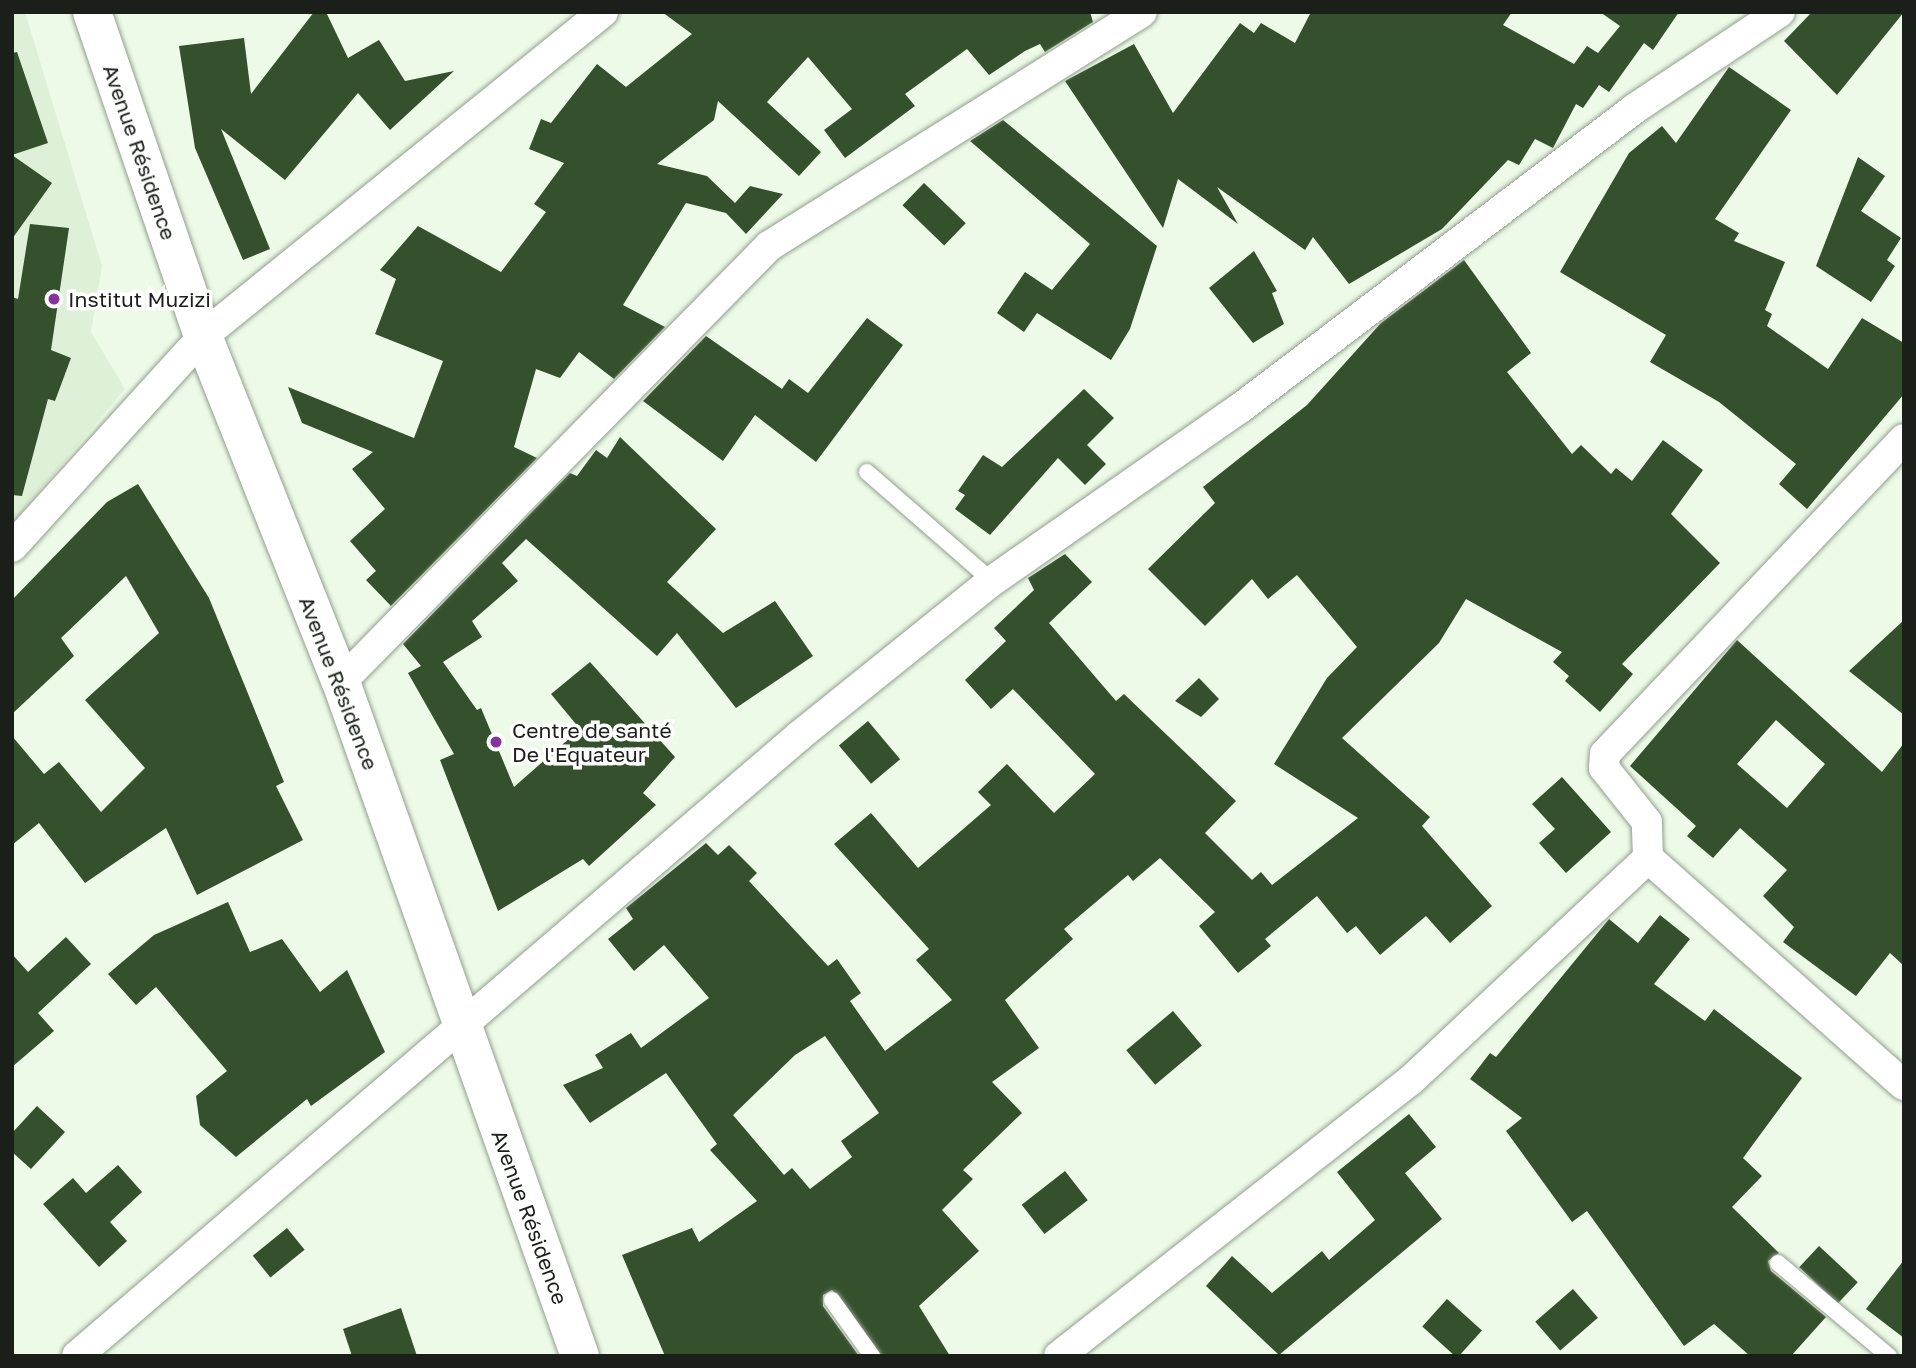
<!DOCTYPE html>
<meta charset="utf-8">
<style>
body{margin:0}
#map{position:relative;width:1916px;height:1368px;overflow:hidden;background:#ecfae7;font-family:"Golos Text",sans-serif}
div>[style]{position:absolute}
.built>*{inset:0;background:#def1d8}
.building>*{inset:0;background:#35502c;transform-origin:0 0}
.roads{filter:drop-shadow(0 0 2px #919e8d) drop-shadow(0 0 2px #919e8d)}
.service>*{height:16px;margin:-8px;padding:0 8px;transform-origin:8px;border-radius:8px;background:#fff}
.minor>*{height:30px;margin:-15px;padding:0 15px;transform-origin:15px;border-radius:15px;background:#fff}
.secondary>*{height:38px;margin:-19px;padding:0 19px;transform-origin:19px;border-radius:19px;background:#fff}
.dots>*{width:19px;height:19px;translate:-50% -50%;box-sizing:border-box;border:4px solid #fff;border-radius:50%}
span{translate:-50% -50%;white-space:nowrap;text-align:center;line-height:1.15;-webkit-text-stroke:7px #fff;paint-order:stroke}
.street-label{font-size:21px;color:#1a1f19}
.poi-label{font-size:21px;color:#1a1f19}
.left{translate:0 -50%;text-align:left}
.frame{position:absolute;inset:0;border:14px solid #1a1f19;pointer-events:none}
</style>
<div id="map">
<div class="built">
<div style="clip-path:polygon(12px 12px,25px 12px,102px 266px,91px 332px,125px 389px,12px 524px)"></div>
</div>
<div class="building">
<div style="clip-path:polygon(314px 12px,326px 12px,348px 58px,379px 40px,405px 81px,454px 71px,390px 130px,358px 93px,285px 180px,221px 129px,270px 249px,243px 260px,195px 148px,179px 46px,244px 38px,251px 94px)"></div>
<div style="clip-path:polygon(662px 12px,1090px 12px,1093px 22px,1045px 52px,1040px 44px,1025px 51px,989px 75px,967px 49px,905px 94px,915px 106px,845px 158px,824px 130px,852px 109px,808px 57px,767px 102px,821px 152px,799px 176px,718px 101px,714px 120px,657px 164px,707px 176px,735px 203px,750px 186px,783px 194px,746px 234px,726px 213px,686px 203px,623px 305px,665px 327px,614px 379px,579px 352px,560px 378px,536px 369px,514px 447px,537px 458px,391px 606px,366px 580px,376px 571px,350px 541px,385px 509px,352px 469px,373px 452px,302px 423px,288px 387px,414px 438px,443px 361px,375px 334px,396px 279px,380px 270px,418px 226px,501px 272px,546px 212px,534px 204px,564px 163px,529px 149px,541px 119px,551px 123px,597px 64px,626px 87px,692px 34px)"></div>
<div style="clip-path:polygon(1311px 12px,1512px 12px,1503px 25px,1574px 64px,1587px 46px,1598px 53px,1620px 26px,1600px 12px,1679px 12px,1653px 50px,1644px 43px,1609px 92px,1599px 85px,1583px 108px,1576px 104px,1553px 148px,1535px 139px,1519px 165px,1508px 160px,1442px 229px,1349px 284px,1313px 237px,1305px 250px,1217px 187px,1238px 224px,1178px 179px,1163px 228px,1065px 81px,1134px 44px,1173px 113px,1240px 23px,1254px 33px,1261px 23px,1295px 43px)"></div>
<div style="clip-path:polygon(1812px 12px,1904px 12px,1837px 95px,1784px 41px)"></div>
<div style="clip-path:polygon(17px 52px,48px 143px,12px 155px,52px 183px,12px 239px,12px 53px)"></div>
<div style="clip-path:polygon(1729px 67px,1791px 110px,1715px 219px,1739px 233px,1734px 241px,1785px 262px,1765px 310px,1772px 314px,1767px 326px,1828px 369px,1862px 318px,1904px 343px,1904px 394px,1807px 509px,1779px 484px,1796px 464px,1719px 402px,1650px 362px,1666px 335px,1560px 272px,1629px 153px,1662px 126px,1676px 143px)"></div>
<div style="clip-path:polygon(1003px 120px,1157px 246px,1130px 329px,1111px 360px,1037px 313px,1024px 332px,997px 313px,1025px 272px,1052px 290px,1090px 244px,970px 141px)"></div>
<div style="clip-path:polygon(1858px 157px,1885px 176px,1861px 211px,1901px 238px,1887px 260px,1895px 266px,1871px 302px,1816px 266px)"></div>
<div style="left:924px;top:183px;width:58px;height:31px;rotate:44deg"></div>
<div style="clip-path:polygon(30px 224px,69px 228px,51px 350px,71px 358px,55px 401px,48px 399px,22px 496px,12px 495px,12px 297px,18px 299px)"></div>
<div style="clip-path:polygon(1254px 251px,1277px 291px,1272px 293px,1284px 324px,1253px 343px,1209px 288px)"></div>
<div style="clip-path:polygon(evenodd,1464px 260px,1531px 353px,1507px 372px,1572px 454px,1581px 445px,1611px 474px,1616px 468px,1632px 481px,1663px 440px,1703px 470px,1671px 514px,1720px 563px,1622px 664px,1633px 674px,1600px 712px,1565px 681px,1569px 676px,1553px 662px,1562px 652px,1466px 599px,1439px 643px,1342px 738px,1430px 817px,1422px 826px,1492px 906px,1450px 943px,1426px 916px,1380px 955px,1356px 926px,1347px 933px,1317px 896px,1265px 939px,1271px 946px,1238px 973px,1199px 926px,1215px 912px,1160px 858px,1133px 881px,1128px 875px,1064px 929px,1073px 939px,1005px 1000px,1039px 1048px,992px 1082px,1022px 1113px,963px 1170px,973px 1179px,942px 1210px,979px 1251px,919px 1306px,950px 1356px,882px 1356px,832px 1290px,823px 1295px,823px 1306px,859px 1356px,665px 1356px,622px 1255px,692px 1228px,699px 1242px,757px 1201px,710px 1150px,717px 1144px,666px 1073px,590px 1123px,563px 1085px,603px 1068px,595px 1055px,631px 1033px,641px 1048px,709px 998px,664px 945px,634px 971px,608px 939px,633px 919px,626px 908px,706px 843px,718px 855px,729px 845px,757px 873px,749px 881px,828px 966px,837px 959px,861px 993px,850px 1001px,885px 1051px,952px 1000px,916px 960px,929px 949px,834px 844px,871px 813px,918px 868px,991px 805px,978px 792px,1007px 764px,1054px 813px,1095px 774px,1013px 689px,991px 709px,965px 680px,1006px 641px,994px 628px,1034px 590px,1028px 578px,1065px 554px,1092px 582px,1049px 623px,1116px 701px,1124px 694px,1236px 801px,1205px 833px,1252px 880px,1261px 872px,1272px 885px,1358px 818px,1274px 764px,1327px 678px,1357px 647px,1297px 575px,1268px 599px,1252px 579px,1205px 626px,1148px 569px,1215px 503px,1203px 487px,1307px 405px,1381px 323px,1464px 260px,825px 1036px,879px 1113px,841px 1141px,852px 1157px,810px 1189px,792px 1168px,784px 1175px,733px 1115px,795px 1055px,825px 1036px)"></div>
<div style="clip-path:polygon(867px 318px,903px 345px,816px 462px,755px 415px,723px 461px,643px 401px,706px 336px,782px 389px,789px 379px,808px 393px)"></div>
<div style="clip-path:polygon(1084px 389px,1114px 418px,1087px 445px,1106px 464px,1085px 485px,1058px 458px,990px 535px,955px 509px,965px 495px,958px 491px,983px 455px,1002px 467px)"></div>
<div style="clip-path:polygon(620px 437px,716px 529px,667px 582px,723px 633px,775px 601px,813px 656px,736px 708px,677px 633px,657px 656px,526px 539px,502px 563px,518px 581px,472px 621px,482px 637px,443px 662px,477px 710px,481px 708px,514px 787px,580px 729px,551px 694px,590px 662px,675px 757px,643px 793px,656px 805px,589px 866px,583px 859px,498px 911px,440px 760px,454px 754px,408px 673px,421px 666px,403px 644px,570px 473px,577px 476px,596px 450px,607px 458px)"></div>
<div style="clip-path:polygon(138px 484px,209px 598px,284px 782px,276px 786px,303px 840px,197px 895px,166px 828px,85px 883px,39px 823px,12px 845px,12px 736px,44px 774px,59px 762px,101px 812px,145px 768px,85px 700px,159px 633px,126px 576px,61px 638px,74px 656px,12px 714px,12px 600px,107px 502px)"></div>
<div style="clip-path:polygon(1904px 620px,1904px 715px,1849px 671px)"></div>
<div style="clip-path:polygon(evenodd,1737px 640px,1882px 772px,1904px 743px,1904px 966px,1890px 953px,1856px 996px,1783px 942px,1794px 927px,1763px 896px,1787px 870px,1740px 828px,1713px 858px,1687px 836px,1696px 826px,1630px 766px,1737px 640px,1776px 720px,1825px 764px,1787px 808px,1737px 764px,1776px 720px)"></div>
<div style="clip-path:polygon(1199px 678px,1219px 699px,1201px 717px,1175px 701px)"></div>
<div style="left:868px;top:721px;width:50px;height:38px;rotate:50deg"></div>
<div style="clip-path:polygon(1562px 777px,1611px 832px,1566px 873px,1539px 843px,1555px 829px,1532px 804px)"></div>
<div style="clip-path:polygon(228px 902px,250px 952px,282px 939px,320px 992px,347px 970px,385px 1052px,311px 1106px,307px 1099px,236px 1157px,200px 1125px,196px 1096px,227px 1071px,156px 987px,136px 1005px,108px 974px,154px 935px)"></div>
<div style="clip-path:polygon(1660px 915px,1690px 939px,1654px 984px,1705px 1021px,1714px 1009px,1802px 1078px,1743px 1158px,1762px 1176px,1732px 1207px,1779px 1253px,1768px 1261px,1771px 1271px,1826px 1317px,1791px 1356px,1750px 1356px,1714px 1324px,1684px 1346px,1587px 1211px,1572px 1222px,1506px 1131px,1522px 1118px,1470px 1079px,1490px 1053px,1496px 1057px,1609px 919px,1638px 943px)"></div>
<div style="clip-path:polygon(66px 937px,91px 964px,38px 1013px,54px 1031px,12px 1067px,12px 954px,28px 972px)"></div>
<div style="left:1173px;top:1011px;width:45px;height:61px;rotate:50deg"></div>
<div style="clip-path:polygon(37px 1106px,65px 1132px,31px 1169px,12px 1152px,12px 1133px)"></div>
<div style="clip-path:polygon(1409px 1114px,1436px 1147px,1405px 1173px,1442px 1219px,1279px 1355px,1206px 1286px,1232px 1256px,1272px 1293px,1322px 1251px,1329px 1260px,1375px 1220px,1337px 1172px)"></div>
<div style="clip-path:polygon(118px 1165px,142px 1192px,110px 1222px,127px 1241px,99px 1267px,43px 1204px,73px 1178px,86px 1193px)"></div>
<div style="left:1065px;top:1171px;width:37px;height:55px;rotate:52deg"></div>
<div style="left:287px;top:1228px;width:28px;height:44px;rotate:51deg"></div>
<div style="left:1819px;top:1246px;width:53px;height:29px;rotate:43deg"></div>
<div style="clip-path:polygon(1904px 1260px,1904px 1338px,1866px 1309px)"></div>
<div style="left:1573px;top:1289px;width:38px;height:50px;rotate:49deg"></div>
<div style="left:1447px;top:1299px;width:47px;height:37px;rotate:42deg"></div>
<div style="clip-path:polygon(401px 1308px,417px 1356px,352px 1356px,343px 1329px)"></div>
</div>
<div class="roads">
<div class="service">
<div style="left:867px;top:472px;width:166px;rotate:41.1deg"></div>
<div style="left:1778px;top:1263px;width:145px;rotate:40deg"></div>
<div style="left:832px;top:1300px;width:69px;rotate:54.5deg"></div>
</div>
<div class="minor">
<div style="left:12px;top:547px;width:285px;rotate:-47.8deg"></div>
<div style="left:203px;top:336px;width:515px;rotate:-39.01deg"></div>
<div style="left:341px;top:682px;width:611px;rotate:-45.53deg"></div>
<div style="left:769px;top:246px;width:440px;rotate:-32.1deg"></div>
<div style="left:1648px;top:858px;width:342px;rotate:41.6deg"></div>
<div style="left:77px;top:1356px;width:952px;rotate:-40.65deg"></div>
<div style="left:799px;top:736px;width:248px;rotate:-38.8deg"></div>
<div style="left:992px;top:581px;width:301px;rotate:-34.9deg"></div>
<div style="left:1239px;top:409px;width:496px;rotate:-37.2deg"></div>
<div style="left:1634px;top:109px;width:175px;rotate:-33.6deg"></div>
<div style="left:1059px;top:1356px;width:446px;rotate:-38.1deg"></div>
<div style="left:1410px;top:1081px;width:326px;rotate:-43.1deg"></div>
<div style="left:1648px;top:858px;width:36px;rotate:-92deg"></div>
<div style="left:1647px;top:822px;width:69px;rotate:-128.5deg"></div>
<div style="left:1604px;top:768px;width:14px;rotate:-86deg"></div>
<div style="left:1605px;top:754px;width:434px;rotate:-46.5deg"></div>
</div>
<div class="secondary">
<div style="left:92px;top:12px;width:342px;rotate:71.1deg"></div>
<div style="left:203px;top:336px;width:373px;rotate:68.3deg"></div>
<div style="left:341px;top:682px;width:715px;rotate:70.48deg"></div>
</div>
</div>
<div class="dots">
<div style="left:54px;top:299px;background:#8832a0"></div>
<div style="left:496px;top:742px;background:#8832a0"></div>
</div>
<div class="street-label">
<span style="left:140px;top:152px;rotate:71deg">Avenue Résidence</span>
<span style="left:339px;top:683px;rotate:69deg">Avenue Résidence</span>
<span style="left:530px;top:1217px;rotate:70deg">Avenue Résidence</span>
</div>
<div class="poi-label">
<span class="left" style="left:68px;top:299px">Institut Muzizi</span>
<span class="left" style="left:512px;top:742px">Centre de santé<br>De l'Equateur</span>
</div>
<div class="frame"></div>
</div>
